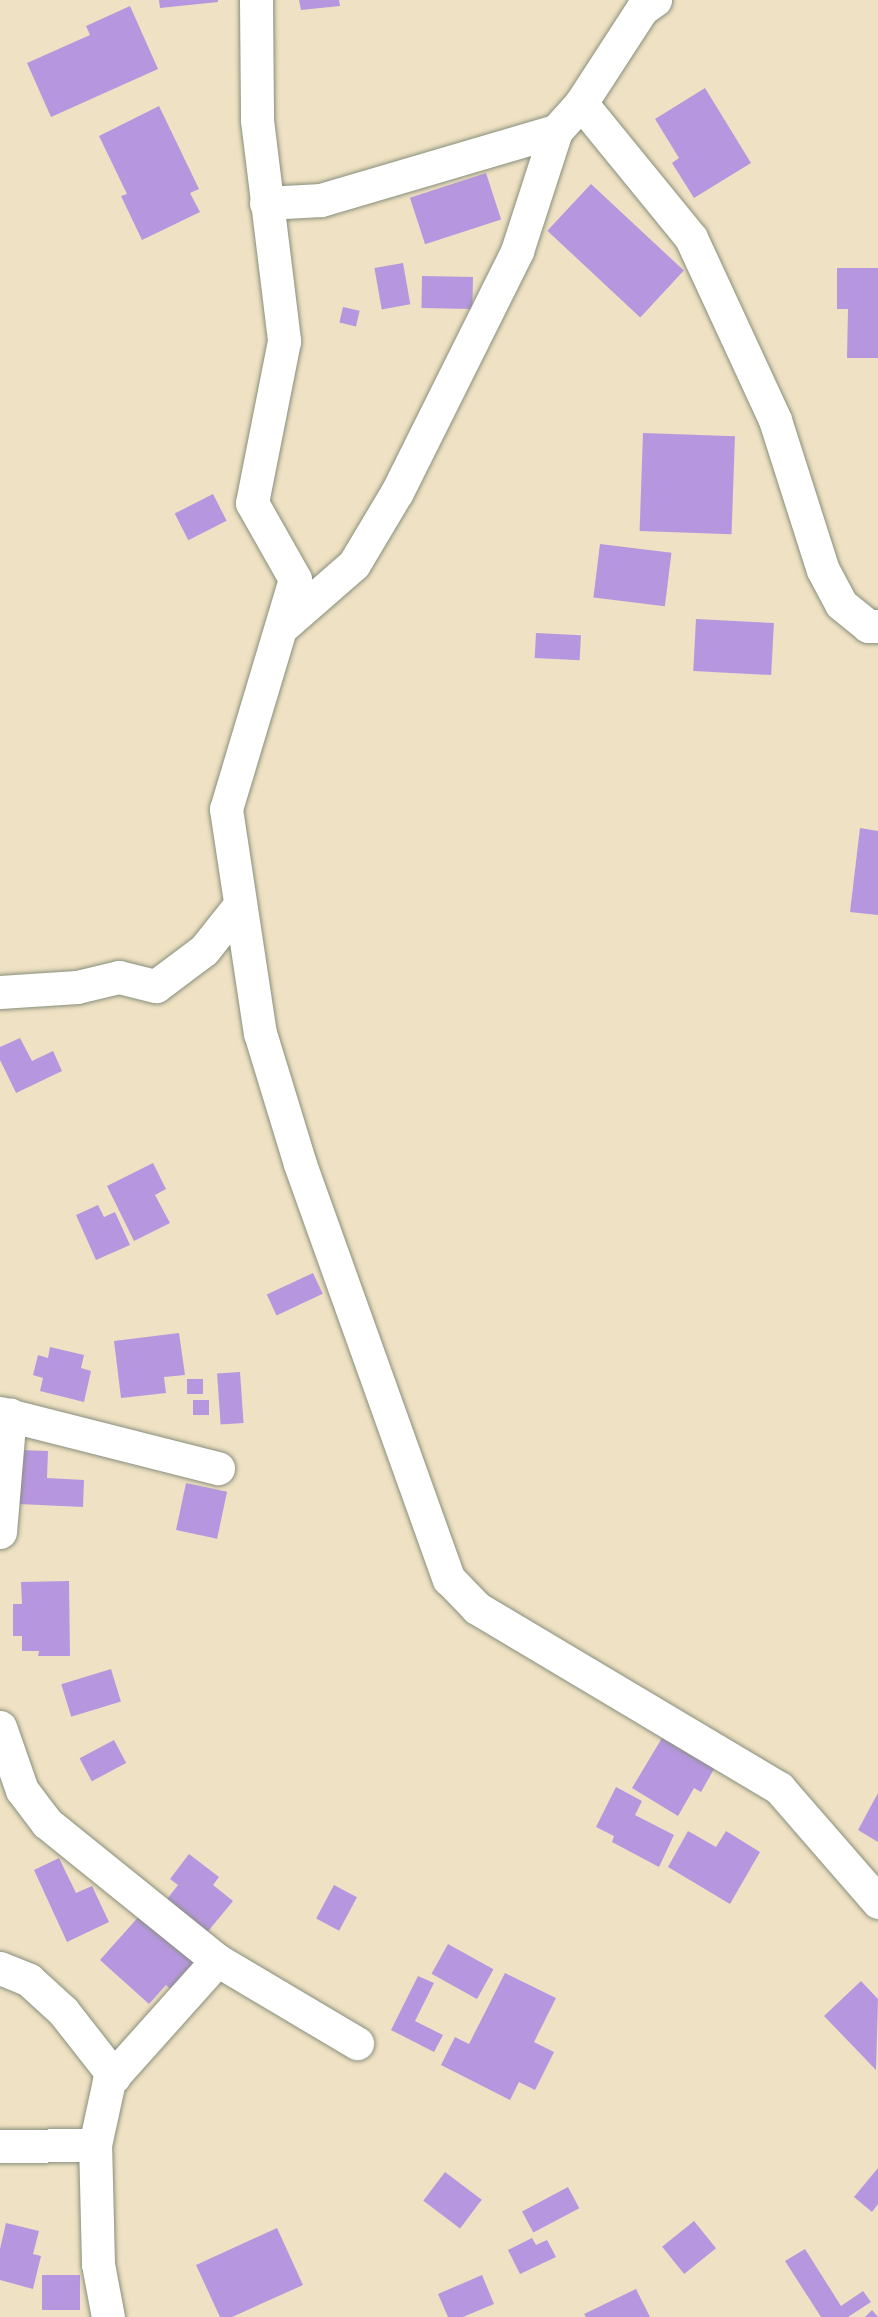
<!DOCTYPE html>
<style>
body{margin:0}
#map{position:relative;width:878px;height:2317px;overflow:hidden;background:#efe1c3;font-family:"Indie Flower",sans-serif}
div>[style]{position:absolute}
.building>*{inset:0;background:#b697df;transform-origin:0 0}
.roads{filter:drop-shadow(0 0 2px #878f7c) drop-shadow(0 0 2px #878f7c)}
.minor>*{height:33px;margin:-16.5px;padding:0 16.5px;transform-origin:16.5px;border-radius:16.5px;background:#fff}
span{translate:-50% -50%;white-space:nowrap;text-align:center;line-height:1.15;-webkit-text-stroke:4.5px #f6f6f2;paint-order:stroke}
</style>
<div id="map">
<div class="building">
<div style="clip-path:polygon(159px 0,218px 0,218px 2px,160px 8px)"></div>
<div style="clip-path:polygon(299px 0,339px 0,340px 6px,301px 10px)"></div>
<div style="clip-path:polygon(130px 6px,158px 69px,51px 117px,27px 63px,90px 35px,86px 26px)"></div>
<div style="clip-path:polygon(705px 88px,751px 163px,694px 198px,672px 163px,679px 158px,655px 119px)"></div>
<div style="clip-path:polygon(159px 106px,199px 189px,190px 193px,200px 212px,142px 240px,121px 196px,127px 194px,99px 136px)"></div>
<div style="left:486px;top:173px;width:49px;height:80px;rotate:72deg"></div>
<div style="left:591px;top:184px;width:127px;height:64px;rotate:43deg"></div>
<div style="left:403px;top:263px;width:42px;height:29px;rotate:80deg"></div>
<div style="clip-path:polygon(837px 268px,878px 268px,878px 358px,847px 358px,848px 309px,837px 309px)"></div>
<div style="left:422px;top:276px;width:51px;height:32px;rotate:1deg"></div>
<div style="left:343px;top:307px;width:17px;height:16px;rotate:13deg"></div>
<div style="left:643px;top:433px;width:92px;height:98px;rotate:2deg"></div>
<div style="left:213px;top:494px;width:30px;height:43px;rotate:63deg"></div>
<div style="left:600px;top:544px;width:72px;height:54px;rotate:7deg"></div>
<div style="left:696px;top:619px;width:78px;height:52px;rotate:3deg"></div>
<div style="left:536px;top:633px;width:45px;height:25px;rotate:3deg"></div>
<div style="clip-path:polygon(860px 828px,878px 831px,878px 915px,850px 912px)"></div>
<div style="clip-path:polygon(20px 1038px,32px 1061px,53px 1051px,62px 1071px,16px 1093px,0 1060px,0 1047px)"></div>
<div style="clip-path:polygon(153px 1163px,166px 1189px,155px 1195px,170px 1223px,134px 1241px,107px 1186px)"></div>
<div style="clip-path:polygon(98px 1205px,104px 1217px,115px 1212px,130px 1245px,96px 1260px,76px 1215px)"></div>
<div style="left:313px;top:1273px;width:23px;height:51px;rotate:65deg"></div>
<div style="clip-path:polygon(179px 1333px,185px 1375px,164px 1377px,166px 1393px,121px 1398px,114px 1341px)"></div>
<div style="clip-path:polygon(50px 1347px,84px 1355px,81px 1368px,91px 1371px,84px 1402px,40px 1391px,43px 1378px,33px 1375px,38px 1355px,48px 1358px)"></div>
<div style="left:240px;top:1372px;width:51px;height:23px;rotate:86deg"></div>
<div style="left:187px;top:1379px;width:16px;height:15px"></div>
<div style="left:193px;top:1400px;width:16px;height:15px"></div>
<div style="clip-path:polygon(20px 1450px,48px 1451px,47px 1478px,84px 1480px,83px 1507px,18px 1504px)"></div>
<div style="left:186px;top:1483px;width:42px;height:48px;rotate:12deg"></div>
<div style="clip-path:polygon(69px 1581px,70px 1656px,38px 1656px,39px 1651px,22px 1651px,22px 1636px,13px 1636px,13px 1604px,22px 1604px,21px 1582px)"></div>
<div style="left:111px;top:1669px;width:34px;height:52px;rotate:73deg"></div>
<div style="clip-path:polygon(662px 1738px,714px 1769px,701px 1792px,694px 1788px,678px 1816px,632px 1788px)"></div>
<div style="left:114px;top:1740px;width:26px;height:39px;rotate:62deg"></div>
<div style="clip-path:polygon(616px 1787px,642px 1801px,635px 1815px,674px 1835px,659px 1867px,612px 1842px,614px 1836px,596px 1827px)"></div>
<div style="clip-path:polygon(878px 1793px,878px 1842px,858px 1830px)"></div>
<div style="clip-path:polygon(688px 1831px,716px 1847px,726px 1831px,760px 1852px,730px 1904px,668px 1867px)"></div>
<div style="clip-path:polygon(189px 1854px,219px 1877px,213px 1885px,233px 1901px,205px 1935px,164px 1903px,178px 1885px,170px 1879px)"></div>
<div style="clip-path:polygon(59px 1858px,76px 1893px,92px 1886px,109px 1922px,67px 1942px,34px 1870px)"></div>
<div style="left:334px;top:1885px;width:26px;height:38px;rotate:28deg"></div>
<div style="clip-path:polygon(141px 1914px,200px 1965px,175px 1993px,166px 1985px,149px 2004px,100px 1960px)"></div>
<div style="left:448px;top:1944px;width:52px;height:34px;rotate:29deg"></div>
<div style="clip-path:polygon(505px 1973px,556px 1998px,534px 2042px,554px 2052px,535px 2090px,519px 2082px,510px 2100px,441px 2065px,455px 2037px,469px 2044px)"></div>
<div style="clip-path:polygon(418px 1976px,434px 1983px,415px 2021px,443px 2035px,434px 2052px,391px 2030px)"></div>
<div style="clip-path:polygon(861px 1981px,878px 1999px,876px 2070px,824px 2016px)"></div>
<div style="clip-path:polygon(878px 2168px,878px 2204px,872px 2212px,854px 2197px)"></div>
<div style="left:445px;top:2172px;width:46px;height:36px;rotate:37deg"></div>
<div style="left:568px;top:2187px;width:24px;height:52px;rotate:62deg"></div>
<div style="left:694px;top:2221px;width:35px;height:41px;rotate:51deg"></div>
<div style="clip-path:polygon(6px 2223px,39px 2231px,33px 2254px,41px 2256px,33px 2289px,0 2280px,0 2249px)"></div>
<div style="clip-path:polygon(277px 2228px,303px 2285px,232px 2317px,220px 2317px,196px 2265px)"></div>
<div style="clip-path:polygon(532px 2238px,536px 2245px,547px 2240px,556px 2257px,520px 2274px,508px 2250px)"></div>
<div style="clip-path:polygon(805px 2249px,841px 2306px,863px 2291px,871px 2302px,848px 2317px,821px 2317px,785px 2261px)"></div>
<div style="left:42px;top:2275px;width:38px;height:35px"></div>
<div style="clip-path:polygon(482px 2275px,494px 2304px,463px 2317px,448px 2317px,438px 2294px)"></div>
<div style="clip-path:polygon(636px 2289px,650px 2317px,586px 2317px,584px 2314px)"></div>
<div style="clip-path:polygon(872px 2310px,878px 2317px,865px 2317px)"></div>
</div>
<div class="roads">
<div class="minor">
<div style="left:256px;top:0;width:120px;rotate:89.5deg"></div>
<div style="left:257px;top:120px;width:223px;rotate:83deg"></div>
<div style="left:284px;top:341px;width:165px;rotate:101.2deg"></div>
<div style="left:252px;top:503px;width:87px;rotate:60.5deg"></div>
<div style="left:295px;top:579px;width:240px;rotate:106.7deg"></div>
<div style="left:226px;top:809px;width:227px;rotate:81.4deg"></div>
<div style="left:260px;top:1033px;width:137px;rotate:73deg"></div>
<div style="left:300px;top:1164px;width:441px;rotate:70.3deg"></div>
<div style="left:449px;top:1579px;width:40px;rotate:46deg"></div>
<div style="left:477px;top:1608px;width:352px;rotate:30.8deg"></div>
<div style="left:779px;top:1788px;width:151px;rotate:49deg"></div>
<div style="left:581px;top:103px;width:174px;rotate:50.8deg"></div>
<div style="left:691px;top:238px;width:200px;rotate:65.2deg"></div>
<div style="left:775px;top:420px;width:157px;rotate:72.3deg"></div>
<div style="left:823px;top:570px;width:38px;rotate:62deg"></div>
<div style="left:841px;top:604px;width:35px;rotate:39deg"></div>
<div style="left:868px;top:626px;width:10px"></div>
<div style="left:266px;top:203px;width:55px;rotate:-3.1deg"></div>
<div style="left:321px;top:200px;width:245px;rotate:-16.4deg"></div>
<div style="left:283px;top:626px;width:94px;rotate:-41.1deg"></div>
<div style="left:354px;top:564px;width:84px;rotate:-59.2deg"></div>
<div style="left:397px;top:492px;width:269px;rotate:-63.5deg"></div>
<div style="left:517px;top:251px;width:126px;rotate:-72deg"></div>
<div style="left:556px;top:131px;width:38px;rotate:-48deg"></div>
<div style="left:581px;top:103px;width:112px;rotate:-57deg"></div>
<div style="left:642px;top:9px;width:16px;rotate:-35deg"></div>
<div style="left:0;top:992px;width:77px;rotate:-3.7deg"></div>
<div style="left:77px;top:987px;width:43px;rotate:-13.4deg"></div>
<div style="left:119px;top:977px;width:38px;rotate:14deg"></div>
<div style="left:156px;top:986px;width:60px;rotate:-36.9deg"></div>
<div style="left:204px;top:950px;width:56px;rotate:-51.5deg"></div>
<div style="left:0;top:1413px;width:225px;rotate:14.2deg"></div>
<div style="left:0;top:1532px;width:118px;rotate:-85.2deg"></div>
<div style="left:0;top:1727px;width:67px;rotate:70.8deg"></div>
<div style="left:22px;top:1790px;width:41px;rotate:52.9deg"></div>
<div style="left:47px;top:1823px;width:218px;rotate:38.9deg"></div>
<div style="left:217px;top:1960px;width:163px;rotate:30.7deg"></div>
<div style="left:0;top:1968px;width:31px;rotate:22deg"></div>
<div style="left:29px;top:1980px;width:46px;rotate:42.4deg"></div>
<div style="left:63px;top:2011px;width:83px;rotate:51.9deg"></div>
<div style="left:0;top:2146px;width:95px;rotate:-0.6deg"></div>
<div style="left:108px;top:2317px;width:54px;rotate:-100.7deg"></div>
<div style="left:98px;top:2264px;width:119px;rotate:-91.4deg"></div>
<div style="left:95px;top:2145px;width:66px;rotate:-77.7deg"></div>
<div style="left:109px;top:2081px;width:162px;rotate:-48.2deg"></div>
</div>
</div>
</div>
